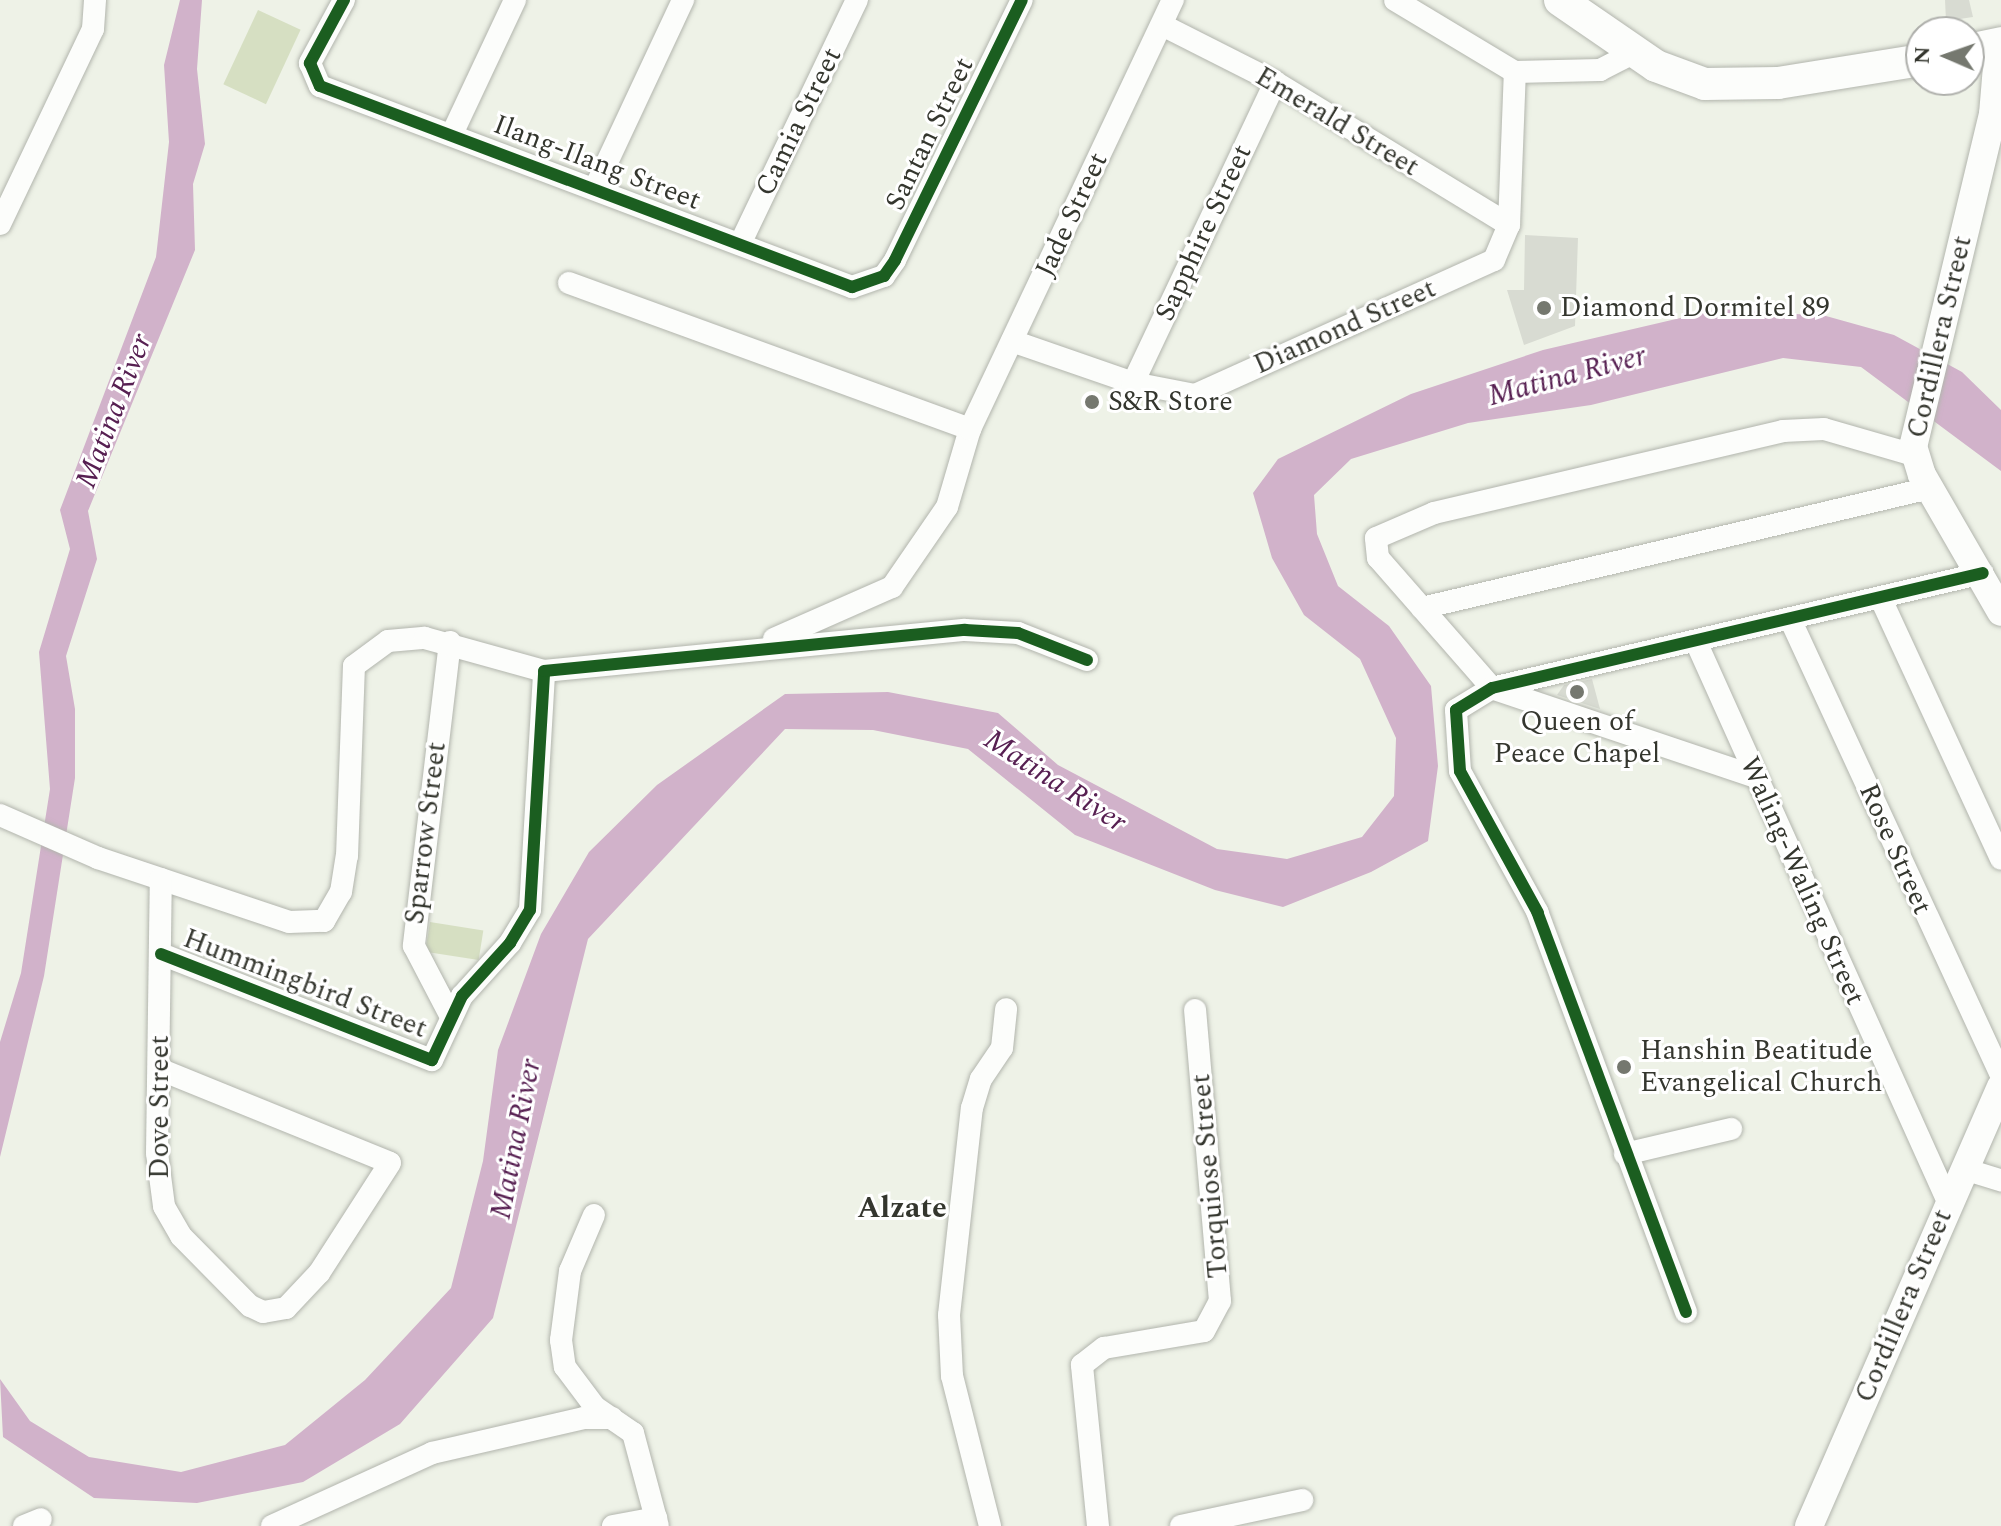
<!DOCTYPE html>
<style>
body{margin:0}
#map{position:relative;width:2001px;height:1526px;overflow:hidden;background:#eef2e7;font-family:Spectral,serif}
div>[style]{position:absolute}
.green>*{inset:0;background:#d6dfc2;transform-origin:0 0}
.water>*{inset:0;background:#d1b2ca}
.building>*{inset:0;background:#d8dbd2}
.roads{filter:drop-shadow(0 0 2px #b2b5ad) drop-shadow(0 0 2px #b2b5ad)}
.minor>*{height:22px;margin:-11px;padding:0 11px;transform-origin:11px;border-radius:11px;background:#fcfdfb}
.tertiary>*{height:28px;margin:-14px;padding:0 14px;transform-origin:14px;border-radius:14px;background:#fcfdfb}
.secondary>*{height:32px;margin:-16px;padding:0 16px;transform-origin:16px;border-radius:16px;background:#fcfdfb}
.cycleway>*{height:12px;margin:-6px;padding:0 6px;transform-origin:6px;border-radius:6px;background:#1b5e20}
.dots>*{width:22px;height:22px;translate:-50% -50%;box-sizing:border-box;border:4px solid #fff;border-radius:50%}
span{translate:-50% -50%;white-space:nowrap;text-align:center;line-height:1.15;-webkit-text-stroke:6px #fff;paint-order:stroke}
.street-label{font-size:28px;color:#34362e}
.poi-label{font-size:28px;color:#34362e}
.left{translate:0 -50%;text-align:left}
.water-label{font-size:30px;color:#572052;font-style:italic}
.neighbourhood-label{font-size:30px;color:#34362e;font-weight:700}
.north{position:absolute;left:1905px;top:16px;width:80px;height:80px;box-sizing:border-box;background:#fff;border:2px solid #aeafab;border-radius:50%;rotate:272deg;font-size:22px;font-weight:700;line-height:32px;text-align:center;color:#34362e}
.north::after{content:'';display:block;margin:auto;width:28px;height:36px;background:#75786f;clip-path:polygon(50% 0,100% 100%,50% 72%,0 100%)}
</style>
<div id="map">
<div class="green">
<div style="left:258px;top:10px;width:47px;height:82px;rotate:25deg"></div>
<div style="left:430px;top:922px;width:54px;height:30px;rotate:9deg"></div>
</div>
<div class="water">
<div style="clip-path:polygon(180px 0,202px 0,197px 69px,205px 144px,193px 184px,195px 250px,88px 511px,97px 559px,66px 656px,75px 709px,75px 778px,44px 976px,0 1157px,0 1042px,21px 973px,50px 789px,39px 652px,70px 549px,60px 510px,156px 257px,169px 142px,164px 65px)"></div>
<div style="clip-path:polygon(1719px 309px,1826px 316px,1894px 335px,1962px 372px,2001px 410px,2001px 471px,1861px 367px,1783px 358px,1591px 405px,1468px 423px,1351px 459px,1314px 495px,1317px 534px,1338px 586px,1389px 626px,1431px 686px,1438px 766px,1428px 841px,1371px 872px,1283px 907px,1215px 890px,1075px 835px,968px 749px,873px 730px,785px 729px,588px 939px,493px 1318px,400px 1424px,303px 1482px,197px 1503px,94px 1498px,3px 1437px,0 1379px,30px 1421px,89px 1457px,181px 1472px,285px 1445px,365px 1380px,451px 1288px,483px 1161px,498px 1050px,541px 934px,589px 852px,657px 785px,785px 694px,888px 692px,998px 713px,1058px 765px,1217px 849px,1287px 859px,1362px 837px,1394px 796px,1396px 738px,1360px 659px,1304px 615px,1272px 558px,1253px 493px,1278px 459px,1411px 394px,1543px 350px)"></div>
</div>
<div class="building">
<div style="clip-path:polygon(1945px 0,1969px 0,1973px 17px,1946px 21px)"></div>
<div style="clip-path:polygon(1525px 235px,1578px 238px,1575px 326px,1524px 345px,1507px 290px,1524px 290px)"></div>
<div style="clip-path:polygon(1592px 679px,1600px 709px,1557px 695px,1564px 685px)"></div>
</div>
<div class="roads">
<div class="minor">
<div style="left:344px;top:0;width:72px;rotate:118.4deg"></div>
<div style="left:310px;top:63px;width:25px;rotate:67deg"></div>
<div style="left:320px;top:86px;width:569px;rotate:20.7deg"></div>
<div style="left:852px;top:287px;width:34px;rotate:-19deg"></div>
<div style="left:884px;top:276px;width:19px;rotate:-55deg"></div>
<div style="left:895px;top:260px;width:289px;rotate:-64deg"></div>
<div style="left:1395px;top:0;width:140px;rotate:31deg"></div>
<div style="left:1515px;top:72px;width:85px;rotate:-1.3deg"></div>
<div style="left:1600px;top:70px;width:39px;rotate:-27deg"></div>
<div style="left:1162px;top:25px;width:127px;rotate:26.8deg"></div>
<div style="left:1275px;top:82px;width:274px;rotate:31.4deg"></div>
<div style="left:452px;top:134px;width:148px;rotate:-64.8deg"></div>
<div style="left:595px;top:188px;width:208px;rotate:-64.9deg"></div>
<div style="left:0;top:224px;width:216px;rotate:-64.5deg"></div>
<div style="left:93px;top:29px;width:29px;rotate:-86deg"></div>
<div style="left:740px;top:244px;width:271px;rotate:-64.4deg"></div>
<div style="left:569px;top:283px;width:427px;rotate:20deg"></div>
<div style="left:1012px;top:341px;width:128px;rotate:19.1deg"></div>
<div style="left:1133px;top:383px;width:63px;rotate:11deg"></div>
<div style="left:1195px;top:395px;width:328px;rotate:-24.3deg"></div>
<div style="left:1494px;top:260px;width:38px;rotate:-67deg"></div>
<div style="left:1509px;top:225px;width:153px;rotate:-87.8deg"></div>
<div style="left:1133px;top:383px;width:333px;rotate:-64.7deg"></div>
<div style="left:1881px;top:599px;width:286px;rotate:65.2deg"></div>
<div style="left:1422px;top:608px;width:522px;rotate:-13.29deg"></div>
<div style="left:1791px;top:621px;width:500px;rotate:65.18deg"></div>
<div style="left:774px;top:639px;width:129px;rotate:-23.8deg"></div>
<div style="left:892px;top:587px;width:97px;rotate:-55.5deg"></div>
<div style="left:947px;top:507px;width:81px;rotate:-73.6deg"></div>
<div style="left:970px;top:429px;width:475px;rotate:-64.7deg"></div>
<div style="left:450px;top:642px;width:306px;rotate:96.8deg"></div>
<div style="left:414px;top:946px;width:78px;rotate:62.4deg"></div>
<div style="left:1697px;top:644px;width:614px;rotate:65.77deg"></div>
<div style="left:1753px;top:776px;width:275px;rotate:-161.4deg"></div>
<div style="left:1492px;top:688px;width:173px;rotate:-131.2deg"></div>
<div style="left:1378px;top:558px;width:20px;rotate:-96deg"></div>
<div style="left:1376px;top:538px;width:63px;rotate:-23.3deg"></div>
<div style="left:1434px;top:513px;width:359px;rotate:-13.2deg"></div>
<div style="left:1783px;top:431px;width:41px;rotate:-2.8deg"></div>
<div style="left:1824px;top:429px;width:94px;rotate:16.1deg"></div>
<div style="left:0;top:815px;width:107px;rotate:23.7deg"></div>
<div style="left:98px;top:858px;width:201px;rotate:18.5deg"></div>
<div style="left:289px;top:922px;width:35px;rotate:-2deg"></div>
<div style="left:324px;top:921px;width:34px;rotate:-60deg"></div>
<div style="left:341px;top:892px;width:36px;rotate:-81deg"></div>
<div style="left:347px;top:856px;width:190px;rotate:-87.9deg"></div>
<div style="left:354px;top:666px;width:42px;rotate:-36.3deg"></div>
<div style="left:388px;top:641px;width:37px;rotate:-5deg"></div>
<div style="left:425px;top:638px;width:123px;rotate:15.5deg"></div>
<div style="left:161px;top:954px;width:291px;rotate:21.4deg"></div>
<div style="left:432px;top:1060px;width:71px;rotate:-64.9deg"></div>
<div style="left:462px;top:996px;width:72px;rotate:-47.8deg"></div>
<div style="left:510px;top:943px;width:39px;rotate:-59deg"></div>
<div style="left:530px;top:910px;width:239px;rotate:-86.6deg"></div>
<div style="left:544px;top:671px;width:423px;rotate:-5.6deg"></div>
<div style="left:965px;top:630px;width:53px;rotate:3.2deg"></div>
<div style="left:1018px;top:633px;width:74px;rotate:21.4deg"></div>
<div style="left:159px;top:1069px;width:249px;rotate:22.1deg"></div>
<div style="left:390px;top:1163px;width:131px;rotate:122.8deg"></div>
<div style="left:319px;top:1273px;width:48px;rotate:133.3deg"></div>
<div style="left:286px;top:1308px;width:23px;rotate:170deg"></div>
<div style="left:263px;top:1312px;width:14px;rotate:-155deg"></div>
<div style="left:250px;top:1306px;width:98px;rotate:-134.6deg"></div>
<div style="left:181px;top:1236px;width:34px;rotate:-120deg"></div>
<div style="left:164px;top:1206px;width:53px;rotate:-97.5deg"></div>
<div style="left:157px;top:1153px;width:274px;rotate:-89.2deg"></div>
<div style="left:1625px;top:1154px;width:109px;rotate:-13.3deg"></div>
<div style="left:1964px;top:1169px;width:39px;rotate:17deg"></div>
<div style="left:594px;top:1215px;width:61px;rotate:113.2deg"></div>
<div style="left:570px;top:1271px;width:70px;rotate:97.4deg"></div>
<div style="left:561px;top:1340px;width:27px;rotate:82deg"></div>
<div style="left:565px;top:1367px;width:50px;rotate:53.1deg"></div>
<div style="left:595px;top:1407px;width:46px;rotate:34.4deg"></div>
<div style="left:633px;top:1433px;width:96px;rotate:75deg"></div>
<div style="left:1686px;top:1312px;width:426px;rotate:-110.4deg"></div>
<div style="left:1538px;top:913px;width:162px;rotate:-118.8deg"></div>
<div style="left:1460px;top:771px;width:61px;rotate:-93.8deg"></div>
<div style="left:1456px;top:710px;width:42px;rotate:-31.4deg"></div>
<div style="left:1492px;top:688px;width:504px;rotate:-13.18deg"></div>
<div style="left:24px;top:1526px;width:18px;rotate:-22deg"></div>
<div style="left:272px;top:1526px;width:176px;rotate:-24.5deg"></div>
<div style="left:432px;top:1453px;width:156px;rotate:-13deg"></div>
<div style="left:584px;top:1418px;width:28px"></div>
<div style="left:613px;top:1526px;width:44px;rotate:-10.5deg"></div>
<div style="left:990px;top:1526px;width:155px;rotate:-104.2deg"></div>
<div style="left:952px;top:1376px;width:61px;rotate:-92.8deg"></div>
<div style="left:949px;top:1315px;width:208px;rotate:-83.7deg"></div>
<div style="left:972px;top:1108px;width:30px;rotate:-73deg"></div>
<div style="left:981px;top:1079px;width:37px;rotate:-56deg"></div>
<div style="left:1002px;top:1048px;width:39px;rotate:-84deg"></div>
<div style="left:1098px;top:1526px;width:162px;rotate:-95.7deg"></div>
<div style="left:1082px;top:1365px;width:28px;rotate:-38deg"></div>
<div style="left:1104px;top:1348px;width:101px;rotate:-9.6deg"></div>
<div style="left:1204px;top:1331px;width:34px;rotate:-62deg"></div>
<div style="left:1220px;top:1301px;width:292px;rotate:-94.9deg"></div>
<div style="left:1181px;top:1526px;width:124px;rotate:-12.1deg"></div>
</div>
<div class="tertiary">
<div style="left:1999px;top:43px;width:71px;rotate:94.8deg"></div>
<div style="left:1993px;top:114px;width:342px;rotate:103.5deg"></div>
<div style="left:1913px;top:446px;width:30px;rotate:73deg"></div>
<div style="left:1922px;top:475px;width:158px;rotate:60deg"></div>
<div style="left:1809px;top:1526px;width:479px;rotate:-66.4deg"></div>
</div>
<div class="secondary">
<div style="left:1560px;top:0;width:116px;rotate:34.5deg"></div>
<div style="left:1656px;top:66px;width:52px;rotate:20.2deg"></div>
<div style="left:1705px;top:84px;width:73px;rotate:-0.8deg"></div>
<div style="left:1778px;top:83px;width:145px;rotate:-9.1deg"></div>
<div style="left:1969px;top:50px;width:33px;rotate:-12deg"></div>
</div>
</div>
<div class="cycleway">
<div style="left:344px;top:0;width:72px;rotate:118.4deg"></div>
<div style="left:310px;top:63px;width:25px;rotate:67deg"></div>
<div style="left:320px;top:86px;width:569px;rotate:20.7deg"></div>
<div style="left:852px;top:287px;width:34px;rotate:-19deg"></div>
<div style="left:884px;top:276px;width:19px;rotate:-55deg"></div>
<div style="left:895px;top:260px;width:289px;rotate:-64deg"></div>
<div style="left:161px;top:954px;width:291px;rotate:21.4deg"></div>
<div style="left:432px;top:1060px;width:71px;rotate:-64.9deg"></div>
<div style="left:462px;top:996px;width:72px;rotate:-47.8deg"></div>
<div style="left:510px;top:943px;width:39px;rotate:-59deg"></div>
<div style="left:530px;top:910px;width:239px;rotate:-86.6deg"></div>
<div style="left:544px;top:671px;width:423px;rotate:-5.6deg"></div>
<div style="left:965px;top:630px;width:53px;rotate:3.2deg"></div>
<div style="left:1018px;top:633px;width:74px;rotate:21.4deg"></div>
<div style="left:1686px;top:1312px;width:426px;rotate:-110.4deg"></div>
<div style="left:1538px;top:913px;width:162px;rotate:-118.8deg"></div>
<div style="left:1460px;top:771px;width:61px;rotate:-93.8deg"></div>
<div style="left:1456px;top:710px;width:42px;rotate:-31.4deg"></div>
<div style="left:1492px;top:688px;width:504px;rotate:-13.18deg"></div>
</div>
<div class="dots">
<div style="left:1544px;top:308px;background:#75786f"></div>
<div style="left:1092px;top:402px;background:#75786f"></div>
<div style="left:1577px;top:692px;background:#75786f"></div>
<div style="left:1624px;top:1067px;background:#75786f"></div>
</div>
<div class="street-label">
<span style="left:799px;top:122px;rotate:-64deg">Camia Street</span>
<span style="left:1337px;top:122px;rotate:31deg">Emerald Street</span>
<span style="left:930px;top:134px;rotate:-64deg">Santan Street</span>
<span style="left:597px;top:163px;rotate:21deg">Ilang-Ilang Street</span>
<span style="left:1072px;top:215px;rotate:-65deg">Jade Street</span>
<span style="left:1204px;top:233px;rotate:-65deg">Sapphire Street</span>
<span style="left:1345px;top:327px;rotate:-24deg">Diamond Street</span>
<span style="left:1940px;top:337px;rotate:-77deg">Cordillera Street</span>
<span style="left:426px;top:833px;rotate:-83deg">Sparrow Street</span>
<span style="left:1895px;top:849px;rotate:66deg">Rose Street</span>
<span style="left:1802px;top:881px;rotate:66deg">Waling-Waling Street</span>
<span style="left:305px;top:984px;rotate:21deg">Hummingbird Street</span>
<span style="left:160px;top:1107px;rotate:-90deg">Dove Street</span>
<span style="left:1210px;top:1176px;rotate:-95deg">Torquiose Street</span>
<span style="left:1904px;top:1306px;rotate:-67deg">Cordillera Street</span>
</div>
<div class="poi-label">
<span class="left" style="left:1560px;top:308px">Diamond Dormitel 89</span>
<span class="left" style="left:1108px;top:402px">S&amp;R Store</span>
<span style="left:1577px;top:738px">Queen of<br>Peace Chapel</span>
<span class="left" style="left:1640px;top:1067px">Hanshin Beatitude<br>Evangelical Church</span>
</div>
<div class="water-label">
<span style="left:1567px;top:376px;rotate:-15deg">Matina River</span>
<span style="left:114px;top:411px;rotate:-69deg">Matina River</span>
<span style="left:1055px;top:781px;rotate:33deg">Matina River</span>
<span style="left:516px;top:1139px;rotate:-79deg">Matina River</span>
</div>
<div class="neighbourhood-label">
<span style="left:902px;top:1208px">Alzate</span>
</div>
<div class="north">N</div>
</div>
